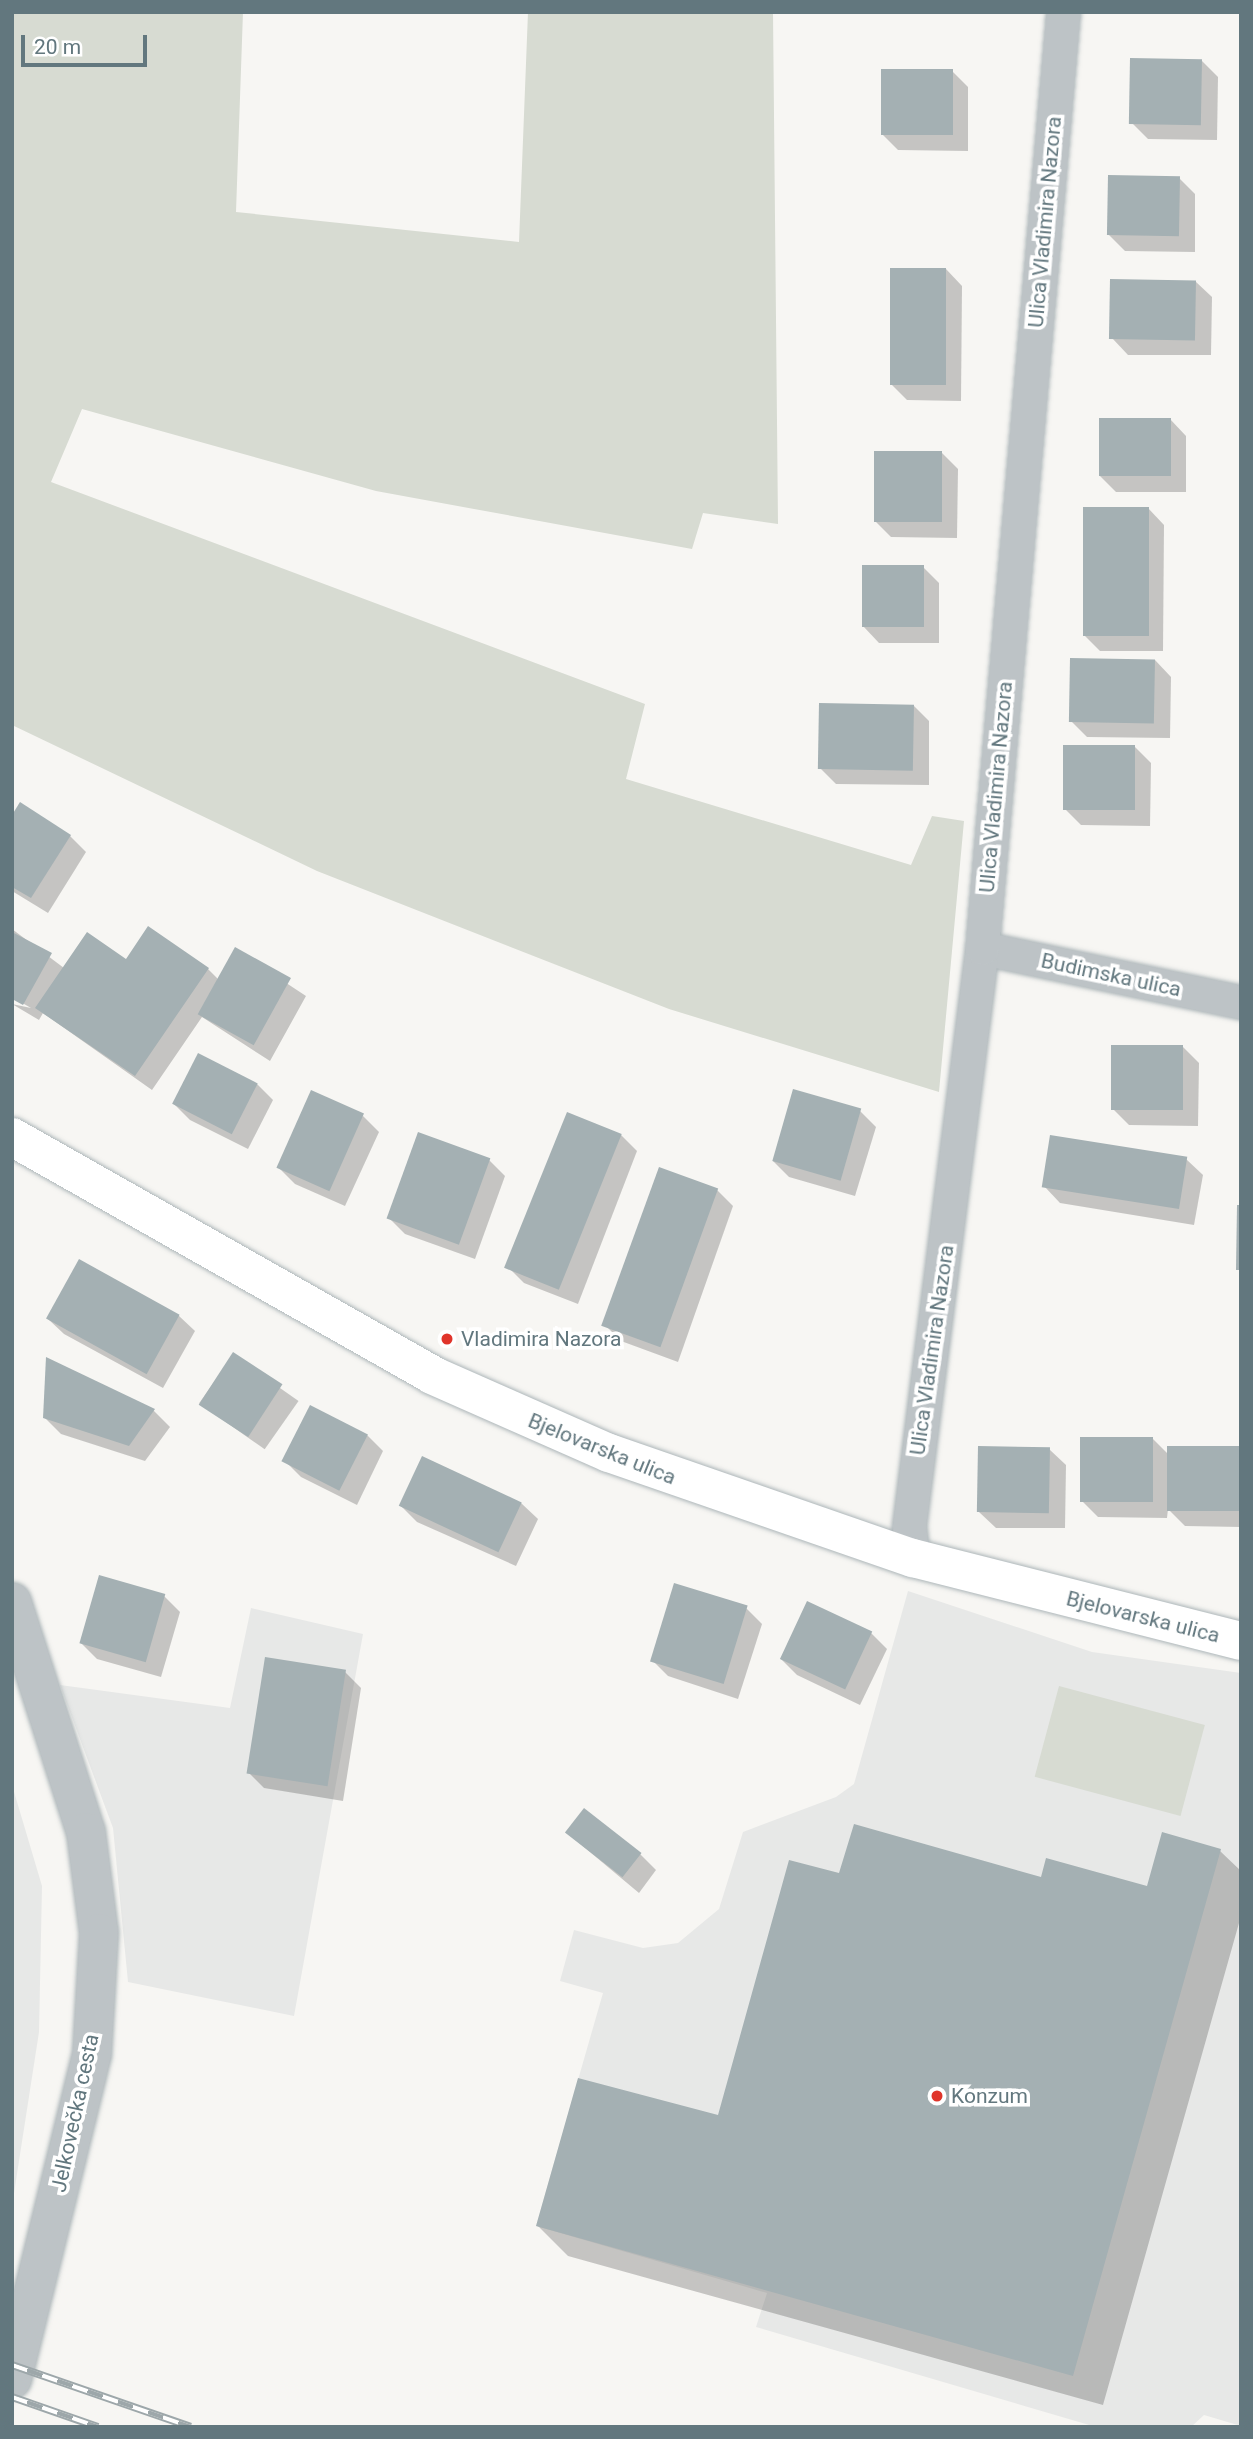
<!DOCTYPE html>
<meta charset="utf-8">
<style>
body{margin:0}
#map{position:relative;width:1253px;height:2439px;overflow:hidden;background:#f7f6f3;font-family:Roboto,sans-serif}
div>[style]{position:absolute}
.built>*{inset:0;background:#e7e8e7}
.green>*{inset:0;background:#d7dbd2;transform-origin:0 0}
.shadow>*{inset:0;background:#0003;transform-origin:0 0}
.building>*{inset:0;background:#a4b0b3;transform-origin:0 0}
.roads{filter:drop-shadow(0 0 2px #adb6b9) drop-shadow(0 0 2px #adb6b9)}
.minor>*{height:33px;margin:-16.5px;padding:0 16.5px;transform-origin:16.5px;border-radius:16.5px;background:#bdc3c6}
.tertiary>*{height:38px;margin:-19px;padding:0 19px;transform-origin:19px;border-radius:19px;background:#bdc3c6}
.secondary>*{height:38px;margin:-19px;padding:0 19px;transform-origin:19px;border-radius:19px;background:#fff}
.rail>*{height:8px;margin-top:-4px;transform-origin:0;background:repeating-linear-gradient(90deg,#fff 0 16px,#9da7aa 0 32px);box-sizing:border-box;border-block:2px solid #9da7aa}
.dots>*{width:19px;height:19px;translate:-50% -50%;box-sizing:border-box;border:4px solid #fff;border-radius:50%}
span{translate:-50% -50%;white-space:nowrap;text-align:center;line-height:1.15;-webkit-text-stroke:7px #fff;paint-order:stroke}
.street-label{font-size:21px;color:#62777e}
.poi-label{font-size:21px;color:#62777e}
.left{translate:0 -50%;text-align:left}
.frame{position:absolute;inset:0;border:14px solid #62777e;pointer-events:none}
.scale{position:absolute;left:21px;top:35px;width:126px;height:32px;box-sizing:border-box;border:4px solid #62777e;border-top:0;padding-left:9px;font-size:21px;line-height:24px;white-space:nowrap;color:#62777e;-webkit-text-stroke:5px #fff;paint-order:stroke}
</style>
<div id="map">
<div class="built">
<div style="clip-path:polygon(908px 1591px,1092px 1652px,1241px 1673px,1241px 2426px,1204px 2415px,1191px 2427px,1096px 2427px,756px 2327px,767px 2293px,536px 2226px,603px 1993px,560px 1981px,574px 1930px,643px 1948px,678px 1943px,719px 1909px,743px 1832px,836px 1797px,854px 1784px)"></div>
<div style="clip-path:polygon(251px 1608px,363px 1634px,294px 2016px,128px 1982px,113px 1828px,60px 1685px,230px 1708px)"></div>
<div style="clip-path:polygon(12px 1785px,42px 1886px,39px 2032px,12px 2206px)"></div>
</div>
<div class="green">
<div style="clip-path:polygon(12px 12px,243px 12px,236px 212px,519px 242px,528px 12px,773px 12px,778px 524px,703px 513px,692px 549px,376px 491px,82px 409px,51px 482px,645px 704px,626px 779px,911px 865px,932px 816px,964px 821px,939px 1092px,669px 1009px,317px 871px,12px 725px)"></div>
<div style="left:1059px;top:1686px;width:151px;height:94px;rotate:15deg"></div>
</div>
<div class="shadow">
<div style="clip-path:polygon(1202px 61px,1218px 77px,1217px 140px,1148px 139px,1132px 123px)"></div>
<div style="clip-path:polygon(952px 71px,968px 87px,968px 151px,898px 150px,882px 134px)"></div>
<div style="clip-path:polygon(1179px 178px,1195px 194px,1195px 252px,1125px 251px,1109px 235px)"></div>
<div style="clip-path:polygon(946px 269px,962px 286px,961px 401px,907px 400px,891px 384px)"></div>
<div style="clip-path:polygon(1195px 281px,1212px 297px,1211px 355px,1128px 355px,1112px 338px)"></div>
<div style="clip-path:polygon(1170px 419px,1186px 436px,1186px 492px,1116px 492px,1100px 476px)"></div>
<div style="clip-path:polygon(942px 453px,958px 469px,957px 538px,891px 537px,875px 521px)"></div>
<div style="clip-path:polygon(1148px 508px,1164px 525px,1163px 651px,1100px 651px,1084px 635px)"></div>
<div style="clip-path:polygon(923px 567px,939px 583px,939px 643px,879px 643px,863px 626px)"></div>
<div style="clip-path:polygon(1155px 660px,1171px 677px,1170px 738px,1087px 737px,1071px 721px)"></div>
<div style="clip-path:polygon(913px 705px,929px 721px,929px 785px,836px 784px,820px 768px)"></div>
<div style="clip-path:polygon(1135px 747px,1151px 763px,1150px 826px,1081px 825px,1065px 809px)"></div>
<div style="clip-path:polygon(12px 818px,70px 836px,86px 852px,48px 913px,12px 891px)"></div>
<div style="clip-path:polygon(12px 929px,64px 968px,126px 961px,208px 969px,219px 980px,236px 950px,306px 996px,270px 1061px,202px 1017px,152px 1090px,43px 1013px,39px 1020px,12px 1004px,31px 1008px,12px 997px)"></div>
<div style="clip-path:polygon(1183px 1047px,1199px 1063px,1198px 1126px,1129px 1125px,1113px 1109px)"></div>
<div style="clip-path:polygon(257px 1084px,273px 1100px,248px 1149px,190px 1120px,174px 1104px)"></div>
<div style="clip-path:polygon(860px 1111px,876px 1127px,855px 1196px,789px 1177px,773px 1161px)"></div>
<div style="clip-path:polygon(363px 1116px,379px 1132px,345px 1206px,295px 1184px,279px 1168px)"></div>
<div style="clip-path:polygon(621px 1135px,637px 1151px,578px 1304px,524px 1283px,508px 1267px)"></div>
<div style="clip-path:polygon(1186px 1159px,1203px 1175px,1194px 1225px,1060px 1203px,1044px 1186px)"></div>
<div style="clip-path:polygon(489px 1160px,505px 1176px,475px 1259px,405px 1234px,389px 1218px)"></div>
<div style="clip-path:polygon(717px 1190px,733px 1206px,678px 1362px,621px 1341px,605px 1325px)"></div>
<div style="clip-path:polygon(178px 1315px,195px 1331px,163px 1388px,64px 1334px,47px 1318px)"></div>
<div style="left:233px;top:1355px;width:80px;height:59px;rotate:35deg"></div>
<div style="clip-path:polygon(48px 1360px,154px 1411px,170px 1427px,145px 1461px,61px 1434px,45px 1418px)"></div>
<div style="clip-path:polygon(367px 1435px,383px 1451px,357px 1505px,301px 1477px,285px 1461px)"></div>
<div style="clip-path:polygon(1152px 1438px,1169px 1455px,1239px 1447px,1241px 1527px,1185px 1526px,1168px 1509px,1167px 1518px,1098px 1517px,1082px 1501px)"></div>
<div style="clip-path:polygon(1049px 1449px,1066px 1465px,1065px 1528px,996px 1528px,979px 1512px)"></div>
<div style="clip-path:polygon(521px 1503px,538px 1519px,516px 1566px,417px 1522px,401px 1506px)"></div>
<div style="clip-path:polygon(164px 1596px,180px 1612px,161px 1677px,97px 1659px,81px 1643px)"></div>
<div style="clip-path:polygon(746px 1608px,762px 1624px,738px 1699px,668px 1676px,652px 1660px)"></div>
<div style="clip-path:polygon(871px 1633px,887px 1649px,860px 1705px,797px 1675px,781px 1659px)"></div>
<div style="clip-path:polygon(345px 1672px,361px 1688px,343px 1801px,264px 1788px,248px 1772px)"></div>
<div style="clip-path:polygon(566px 1832px,640px 1854px,656px 1870px,639px 1893px)"></div>
<div style="clip-path:polygon(1220px 1851px,1241px 1871px,1241px 1916px,1103px 2405px,568px 2256px,538px 2226px,719px 2117px,841px 1875px,1043px 1879px,1148px 1889px)"></div>
</div>
<div class="building">
<div style="left:1130px;top:58px;width:72px;height:66px;rotate:1deg"></div>
<div style="left:881px;top:69px;width:72px;height:66px"></div>
<div style="left:1108px;top:175px;width:72px;height:60px;rotate:1deg"></div>
<div style="left:890px;top:268px;width:56px;height:117px"></div>
<div style="left:1110px;top:279px;width:86px;height:60px;rotate:1deg"></div>
<div style="left:1099px;top:418px;width:72px;height:58px"></div>
<div style="left:874px;top:451px;width:68px;height:71px"></div>
<div style="left:1083px;top:507px;width:66px;height:129px"></div>
<div style="left:862px;top:565px;width:62px;height:62px"></div>
<div style="left:1070px;top:658px;width:85px;height:64px;rotate:1deg"></div>
<div style="left:819px;top:703px;width:95px;height:66px;rotate:1deg"></div>
<div style="left:1063px;top:745px;width:72px;height:65px"></div>
<div style="clip-path:polygon(20px 802px,71px 835px,31px 898px,12px 887px,12px 815px)"></div>
<div style="clip-path:polygon(148px 926px,209px 968px,135px 1076px,35px 1008px,87px 932px,126px 959px)"></div>
<div style="clip-path:polygon(12px 932px,52px 953px,23px 1005px,12px 999px)"></div>
<div style="left:235px;top:947px;width:64px;height:77px;rotate:29deg"></div>
<div style="left:1111px;top:1045px;width:72px;height:65px"></div>
<div style="left:198px;top:1053px;width:67px;height:57px;rotate:27deg"></div>
<div style="left:793px;top:1089px;width:71px;height:75px;rotate:16deg"></div>
<div style="left:311px;top:1090px;width:58px;height:85px;rotate:24deg"></div>
<div style="left:567px;top:1112px;width:59px;height:168px;rotate:22deg"></div>
<div style="left:418px;top:1132px;width:77px;height:92px;rotate:20deg"></div>
<div style="left:1050px;top:1135px;width:139px;height:53px;rotate:9deg"></div>
<div style="left:659px;top:1167px;width:63px;height:169px;rotate:20deg"></div>
<div style="clip-path:polygon(1237px 1205px,1241px 1205px,1241px 1270px,1236px 1270px)"></div>
<div style="left:79px;top:1259px;width:115px;height:68px;rotate:29deg"></div>
<div style="left:233px;top:1352px;width:59px;height:63px;rotate:33deg"></div>
<div style="clip-path:polygon(46px 1357px,155px 1409px,129px 1446px,43px 1418px)"></div>
<div style="left:310px;top:1405px;width:65px;height:63px;rotate:27deg"></div>
<div style="left:1080px;top:1437px;width:73px;height:65px"></div>
<div style="left:978px;top:1446px;width:72px;height:66px;rotate:1deg"></div>
<div style="left:1167px;top:1446px;width:72px;height:65px"></div>
<div style="left:422px;top:1456px;width:110px;height:55px;rotate:25deg"></div>
<div style="left:99px;top:1575px;width:69px;height:71px;rotate:16deg"></div>
<div style="left:674px;top:1583px;width:77px;height:82px;rotate:17deg"></div>
<div style="left:807px;top:1601px;width:72px;height:64px;rotate:25deg"></div>
<div style="left:265px;top:1657px;width:82px;height:118px;rotate:9deg"></div>
<div style="left:584px;top:1808px;width:73px;height:31px;rotate:38deg"></div>
<div style="clip-path:polygon(854px 1824px,1041px 1877px,1046px 1858px,1147px 1886px,1162px 1832px,1221px 1849px,1073px 2376px,536px 2226px,578px 2078px,718px 2115px,789px 1860px,839px 1873px)"></div>
</div>
<div class="roads">
<div class="minor">
<div style="left:982px;top:948px;width:265px;rotate:11.8deg"></div>
<div style="left:913px;top:1558px;width:32px;rotate:-97deg"></div>
<div style="left:909px;top:1526px;width:583px;rotate:-82.8deg"></div>
<div style="left:982px;top:948px;width:939px;rotate:-85.05deg"></div>
</div>
<div class="tertiary">
<div style="left:12px;top:1602px;width:242px;rotate:72.2deg"></div>
<div style="left:86px;top:1832px;width:102px;rotate:82.7deg"></div>
<div style="left:99px;top:1933px;width:121px;rotate:93.3deg"></div>
<div style="left:92px;top:2054px;width:335px;rotate:103.8deg"></div>
</div>
<div class="secondary">
<div style="left:12px;top:1137px;width:483px;rotate:29.5deg"></div>
<div style="left:432px;top:1375px;width:193px;rotate:23.8deg"></div>
<div style="left:609px;top:1453px;width:322px;rotate:19.1deg"></div>
<div style="left:913px;top:1558px;width:338px;rotate:14.2deg"></div>
</div>
</div>
<div class="rail">
<div style="left:12px;top:2365px;width:189px;rotate:19.1deg"></div>
<div style="left:12px;top:2397px;width:91px;rotate:19.2deg"></div>
</div>
<div class="dots">
<div style="left:447px;top:1339px;background:#e0342a"></div>
<div style="left:937px;top:2096px;background:#e0342a"></div>
</div>
<div class="street-label">
<span style="left:1045px;top:222px;rotate:-85deg">Ulica Vladimira Nazora</span>
<span style="left:996px;top:787px;rotate:-85deg">Ulica Vladimira Nazora</span>
<span style="left:1111px;top:975px;rotate:12deg">Budimska ulica</span>
<span style="left:932px;top:1350px;rotate:-82deg">Ulica Vladimira Nazora</span>
<span style="left:602px;top:1449px;rotate:22deg">Bjelovarska ulica</span>
<span style="left:1143px;top:1617px;rotate:14deg">Bjelovarska ulica</span>
<span style="left:75px;top:2113px;rotate:-78deg">Jelkovečka cesta</span>
</div>
<div class="poi-label">
<span class="left" style="left:461px;top:1339px">Vladimira Nazora</span>
<span class="left" style="left:951px;top:2096px">Konzum</span>
</div>
<div class="frame"></div>
<div class="scale">20 m</div>
</div>
